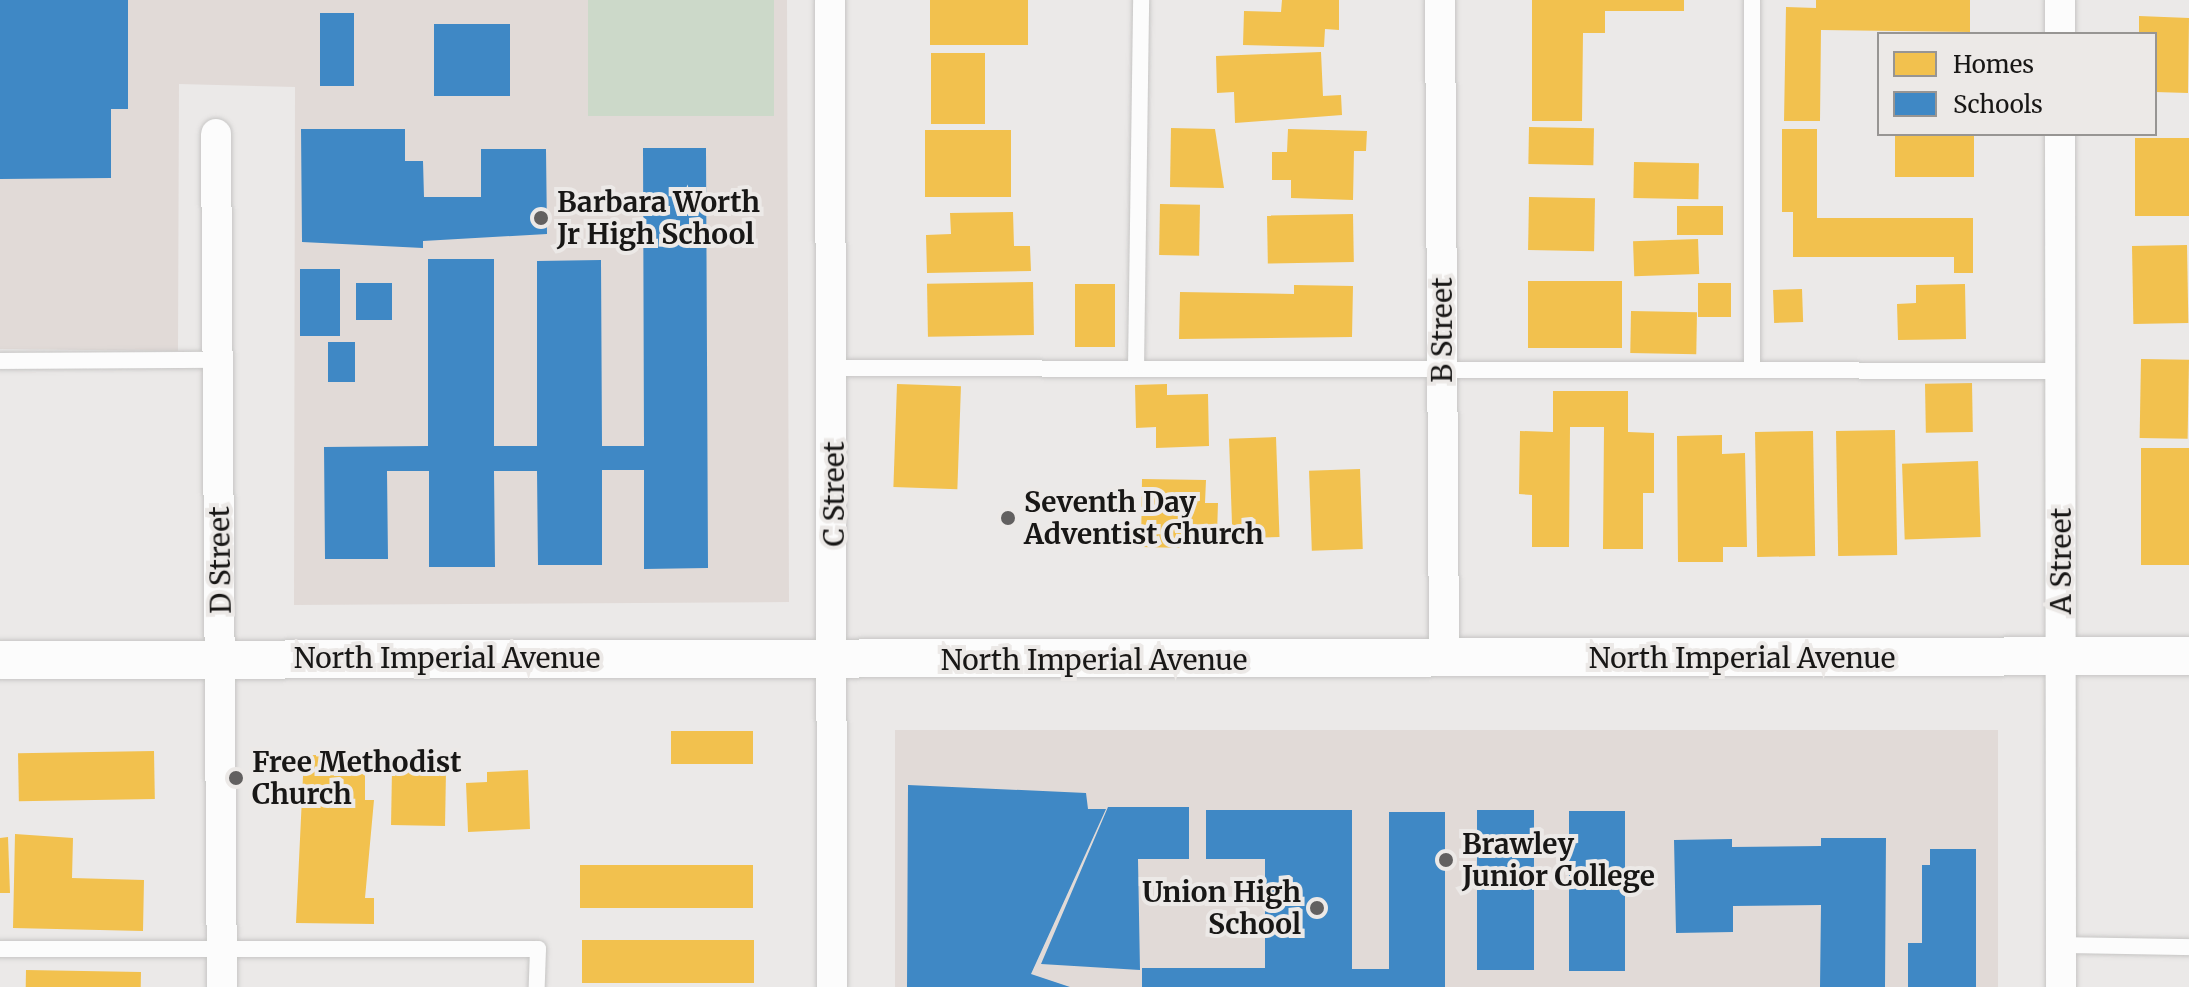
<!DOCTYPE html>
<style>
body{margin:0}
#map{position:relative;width:2189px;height:987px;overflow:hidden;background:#ebe9e8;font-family:Merriweather,serif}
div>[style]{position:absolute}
.built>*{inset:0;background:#e1dad7;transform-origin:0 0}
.green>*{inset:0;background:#ccd9c9;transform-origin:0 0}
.homes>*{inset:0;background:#f2c14e;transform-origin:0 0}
.schools>*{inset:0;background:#3f88c5;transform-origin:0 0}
.roads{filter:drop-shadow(0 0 2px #c6c5c4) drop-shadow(0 0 2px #c6c5c4)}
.service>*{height:16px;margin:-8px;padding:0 8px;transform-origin:8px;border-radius:8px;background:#fcfcfc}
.minor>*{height:30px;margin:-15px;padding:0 15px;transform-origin:15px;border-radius:15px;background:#fcfcfc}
.tertiary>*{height:38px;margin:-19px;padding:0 19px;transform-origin:19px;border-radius:19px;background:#fcfcfc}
.dots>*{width:22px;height:22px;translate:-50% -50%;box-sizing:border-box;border:4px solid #ece9e7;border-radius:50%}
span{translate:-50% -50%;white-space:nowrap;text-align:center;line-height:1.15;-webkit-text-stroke:8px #ece9e7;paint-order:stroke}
.poi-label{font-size:28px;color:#181716;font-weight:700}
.left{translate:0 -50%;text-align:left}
.right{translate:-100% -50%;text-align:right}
.street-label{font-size:28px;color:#181716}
.legend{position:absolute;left:1877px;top:32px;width:280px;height:104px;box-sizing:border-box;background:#ece9e7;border:2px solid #979593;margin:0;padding:10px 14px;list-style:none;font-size:24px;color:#181716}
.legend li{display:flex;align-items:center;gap:16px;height:40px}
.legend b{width:40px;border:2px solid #979593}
</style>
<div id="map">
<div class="built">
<div style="clip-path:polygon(0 0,787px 0,789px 602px,294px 605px,295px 87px,179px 84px,178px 351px,0 349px)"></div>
<div style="left:895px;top:730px;width:1103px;height:257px"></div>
</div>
<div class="green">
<div style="left:588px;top:0;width:186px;height:116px"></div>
</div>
<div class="homes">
<div style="left:930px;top:0;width:98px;height:45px"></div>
<div style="clip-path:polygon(1282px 0,1339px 0,1339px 30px,1325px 29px,1324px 47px,1243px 45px,1244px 11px,1281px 12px)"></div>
<div style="clip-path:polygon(1532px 0,1684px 0,1684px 11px,1605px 11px,1605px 33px,1583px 33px,1582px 121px,1532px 121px)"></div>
<div style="clip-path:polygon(1816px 0,1970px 0,1970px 32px,1821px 30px,1820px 121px,1784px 121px,1786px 7px,1816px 8px)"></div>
<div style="clip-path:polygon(2139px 16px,2189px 18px,2188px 93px,2155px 92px,2155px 34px,2139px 34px)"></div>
<div style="clip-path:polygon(1321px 52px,1323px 96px,1341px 95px,1342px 115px,1235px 123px,1234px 92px,1217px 93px,1216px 56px)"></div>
<div style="left:931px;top:53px;width:54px;height:71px"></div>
<div style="left:1529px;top:127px;width:65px;height:37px;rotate:1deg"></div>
<div style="clip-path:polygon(1171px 128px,1215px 129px,1224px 188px,1170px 187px)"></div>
<div style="clip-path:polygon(1288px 129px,1367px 131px,1366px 151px,1354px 151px,1353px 200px,1291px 198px,1291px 180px,1272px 180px,1272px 152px,1287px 152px)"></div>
<div style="clip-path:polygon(1782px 129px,1817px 129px,1817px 218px,1973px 218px,1973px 273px,1954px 273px,1954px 257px,1793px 257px,1793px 212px,1782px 212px)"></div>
<div style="left:925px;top:130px;width:86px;height:67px"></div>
<div style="left:1895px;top:134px;width:79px;height:43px"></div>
<div style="left:2189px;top:138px;width:78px;height:54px;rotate:90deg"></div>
<div style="left:1634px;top:162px;width:65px;height:36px;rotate:1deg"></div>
<div style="left:1529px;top:197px;width:66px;height:53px;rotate:1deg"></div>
<div style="left:1160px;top:204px;width:40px;height:51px;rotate:1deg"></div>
<div style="left:1723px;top:206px;width:29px;height:46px;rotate:90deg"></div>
<div style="clip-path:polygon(1013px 212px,1014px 246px,1030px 246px,1031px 271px,927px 273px,926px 235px,951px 234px,950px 213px)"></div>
<div style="left:1353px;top:214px;width:48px;height:86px;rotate:89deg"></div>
<div style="left:1698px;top:239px;width:35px;height:65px;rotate:88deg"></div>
<div style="left:2187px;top:245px;width:78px;height:55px;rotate:89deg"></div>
<div style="left:1622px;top:281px;width:67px;height:94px;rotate:90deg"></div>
<div style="left:1033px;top:282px;width:53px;height:106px;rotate:89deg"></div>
<div style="left:1698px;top:283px;width:33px;height:34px"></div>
<div style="left:1075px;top:284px;width:40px;height:63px"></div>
<div style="clip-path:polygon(1965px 284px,1966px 339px,1898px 340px,1897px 304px,1916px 303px,1916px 285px)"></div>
<div style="clip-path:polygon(1294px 285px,1353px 286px,1352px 337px,1179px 339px,1180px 292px,1294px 294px)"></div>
<div style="left:1802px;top:289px;width:33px;height:29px;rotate:88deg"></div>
<div style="left:1631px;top:311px;width:66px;height:42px;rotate:1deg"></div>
<div style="left:2141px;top:359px;width:48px;height:79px;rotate:1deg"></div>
<div style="left:1972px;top:383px;width:49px;height:47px;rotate:89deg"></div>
<div style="left:897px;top:384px;width:64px;height:103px;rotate:2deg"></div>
<div style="clip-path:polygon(1167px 384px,1167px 395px,1208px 394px,1209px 446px,1156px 448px,1156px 427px,1136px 428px,1135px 385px)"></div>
<div style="clip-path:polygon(1553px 391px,1628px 391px,1628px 432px,1654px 433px,1654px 493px,1643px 493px,1643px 549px,1603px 549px,1604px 427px,1570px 427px,1569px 547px,1532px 547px,1532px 495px,1519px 494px,1520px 431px,1553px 432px)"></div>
<div style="left:1895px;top:430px;width:125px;height:59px;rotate:89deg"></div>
<div style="left:1813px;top:431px;width:125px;height:58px;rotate:89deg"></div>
<div style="clip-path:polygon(1722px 435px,1722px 454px,1745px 453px,1747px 547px,1723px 547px,1723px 562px,1678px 562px,1677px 436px)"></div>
<div style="left:1276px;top:437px;width:100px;height:47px;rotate:88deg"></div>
<div style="left:2189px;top:448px;width:117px;height:48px;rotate:90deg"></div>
<div style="left:1978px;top:461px;width:76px;height:76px;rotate:88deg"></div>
<div style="left:1360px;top:469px;width:80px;height:51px;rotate:88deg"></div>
<div style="clip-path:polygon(1142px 479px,1206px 480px,1205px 503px,1218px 503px,1217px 534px,1187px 533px,1186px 548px,1141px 547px)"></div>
<div style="left:671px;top:731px;width:82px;height:33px"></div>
<div style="left:154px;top:751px;width:48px;height:136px;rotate:89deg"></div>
<div style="clip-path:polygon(304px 755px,365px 755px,365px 800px,374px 800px,365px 898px,374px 898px,374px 924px,296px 923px)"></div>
<div style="left:392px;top:770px;width:54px;height:55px;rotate:1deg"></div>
<div style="clip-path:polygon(528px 770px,530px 829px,468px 832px,466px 783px,487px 782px,487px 772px)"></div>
<div style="clip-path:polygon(15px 834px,73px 838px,72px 878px,144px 880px,143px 931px,13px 928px)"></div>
<div style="clip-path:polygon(8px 837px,10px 893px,0 893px,0 838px)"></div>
<div style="left:580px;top:865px;width:173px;height:43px"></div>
<div style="left:582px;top:940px;width:172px;height:43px"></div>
<div style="left:26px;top:970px;width:115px;height:17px;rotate:1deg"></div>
</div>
<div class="schools">
<div style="clip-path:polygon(0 0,128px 0,128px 109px,111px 109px,111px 178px,0 179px)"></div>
<div style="left:320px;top:13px;width:34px;height:73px"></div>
<div style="left:510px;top:24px;width:72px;height:76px;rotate:90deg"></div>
<div style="clip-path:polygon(301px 129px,405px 129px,405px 161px,423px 161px,424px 197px,481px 197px,481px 149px,546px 149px,547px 234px,423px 241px,423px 248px,302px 242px)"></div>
<div style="clip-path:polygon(643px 148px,706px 148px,708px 568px,644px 569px,644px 470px,602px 470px,602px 565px,538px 565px,537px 471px,494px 471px,495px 567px,429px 567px,429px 471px,387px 471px,388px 559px,325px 559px,324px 447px,428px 446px,428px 259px,494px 259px,494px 446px,537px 446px,537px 261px,601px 260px,602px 446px,644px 446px)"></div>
<div style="left:300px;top:269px;width:40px;height:67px"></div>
<div style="left:356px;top:283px;width:36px;height:37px"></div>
<div style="left:328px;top:342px;width:27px;height:40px"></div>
<div style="clip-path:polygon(908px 785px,1086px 793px,1088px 809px,1106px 809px,1031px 974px,1070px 987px,907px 987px)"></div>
<div style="clip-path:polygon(1108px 807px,1189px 807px,1189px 859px,1138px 859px,1140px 970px,1041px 964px)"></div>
<div style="clip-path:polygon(1206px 810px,1352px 810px,1352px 969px,1389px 969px,1389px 812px,1445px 812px,1445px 987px,1142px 987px,1142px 968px,1265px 968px,1265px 859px,1206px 859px)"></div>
<div style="left:1477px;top:810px;width:57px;height:160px"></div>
<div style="left:1569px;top:811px;width:56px;height:160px"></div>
<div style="clip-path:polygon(1821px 838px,1886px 838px,1885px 987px,1820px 987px,1821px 905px,1733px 906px,1733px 932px,1676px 933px,1674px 840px,1732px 839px,1732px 847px,1821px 846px)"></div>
<div style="clip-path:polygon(1930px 849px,1976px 849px,1976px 987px,1908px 987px,1908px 943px,1922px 943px,1922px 865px,1930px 865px)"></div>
</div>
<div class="roads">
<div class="service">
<div style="left:0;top:361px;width:218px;rotate:-0.3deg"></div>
<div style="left:833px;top:368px;width:1227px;rotate:0.14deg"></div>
<div style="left:1136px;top:368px;width:368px;rotate:-89.2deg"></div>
<div style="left:1752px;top:370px;width:370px;rotate:-90deg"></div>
<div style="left:2061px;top:945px;width:128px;rotate:0.9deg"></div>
<div style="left:0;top:949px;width:538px"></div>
<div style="left:538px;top:949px;width:38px;rotate:92deg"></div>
</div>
<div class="minor">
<div style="left:830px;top:0;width:987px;rotate:89.88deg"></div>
<div style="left:1440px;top:0;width:660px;rotate:89.65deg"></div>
<div style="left:2060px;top:0;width:34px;rotate:90deg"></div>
<div style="left:216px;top:134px;width:853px;rotate:89.6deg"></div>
<div style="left:2060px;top:134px;width:853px;rotate:89.93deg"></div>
</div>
<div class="tertiary">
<div style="left:0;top:660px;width:2189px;rotate:-0.1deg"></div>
</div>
</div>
<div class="dots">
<div style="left:541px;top:218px;background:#626060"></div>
<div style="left:1008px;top:518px;background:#626060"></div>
<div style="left:236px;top:778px;background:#626060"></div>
<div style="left:1446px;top:860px;background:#626060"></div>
<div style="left:1317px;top:908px;background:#626060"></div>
</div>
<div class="poi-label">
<span class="left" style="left:557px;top:218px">Barbara Worth<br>Jr High School</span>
<span class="left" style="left:1024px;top:518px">Seventh Day<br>Adventist Church</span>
<span class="left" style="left:252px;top:778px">Free Methodist<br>Church</span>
<span class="left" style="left:1462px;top:860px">Brawley<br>Junior College</span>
<span class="right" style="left:1301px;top:908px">Union High<br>School</span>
</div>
<div class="street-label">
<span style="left:1442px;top:330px;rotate:-90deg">B Street</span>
<span style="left:834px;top:494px;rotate:-90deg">C Street</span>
<span style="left:220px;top:560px;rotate:-91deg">D Street</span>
<span style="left:2061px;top:561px;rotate:-90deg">A Street</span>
<span style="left:447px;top:658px">North Imperial Avenue</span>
<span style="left:1742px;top:658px">North Imperial Avenue</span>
<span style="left:1094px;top:660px">North Imperial Avenue</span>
</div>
<ul class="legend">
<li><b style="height:22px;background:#f2c14e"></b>Homes</li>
<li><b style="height:22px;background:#3f88c5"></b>Schools</li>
</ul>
</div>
